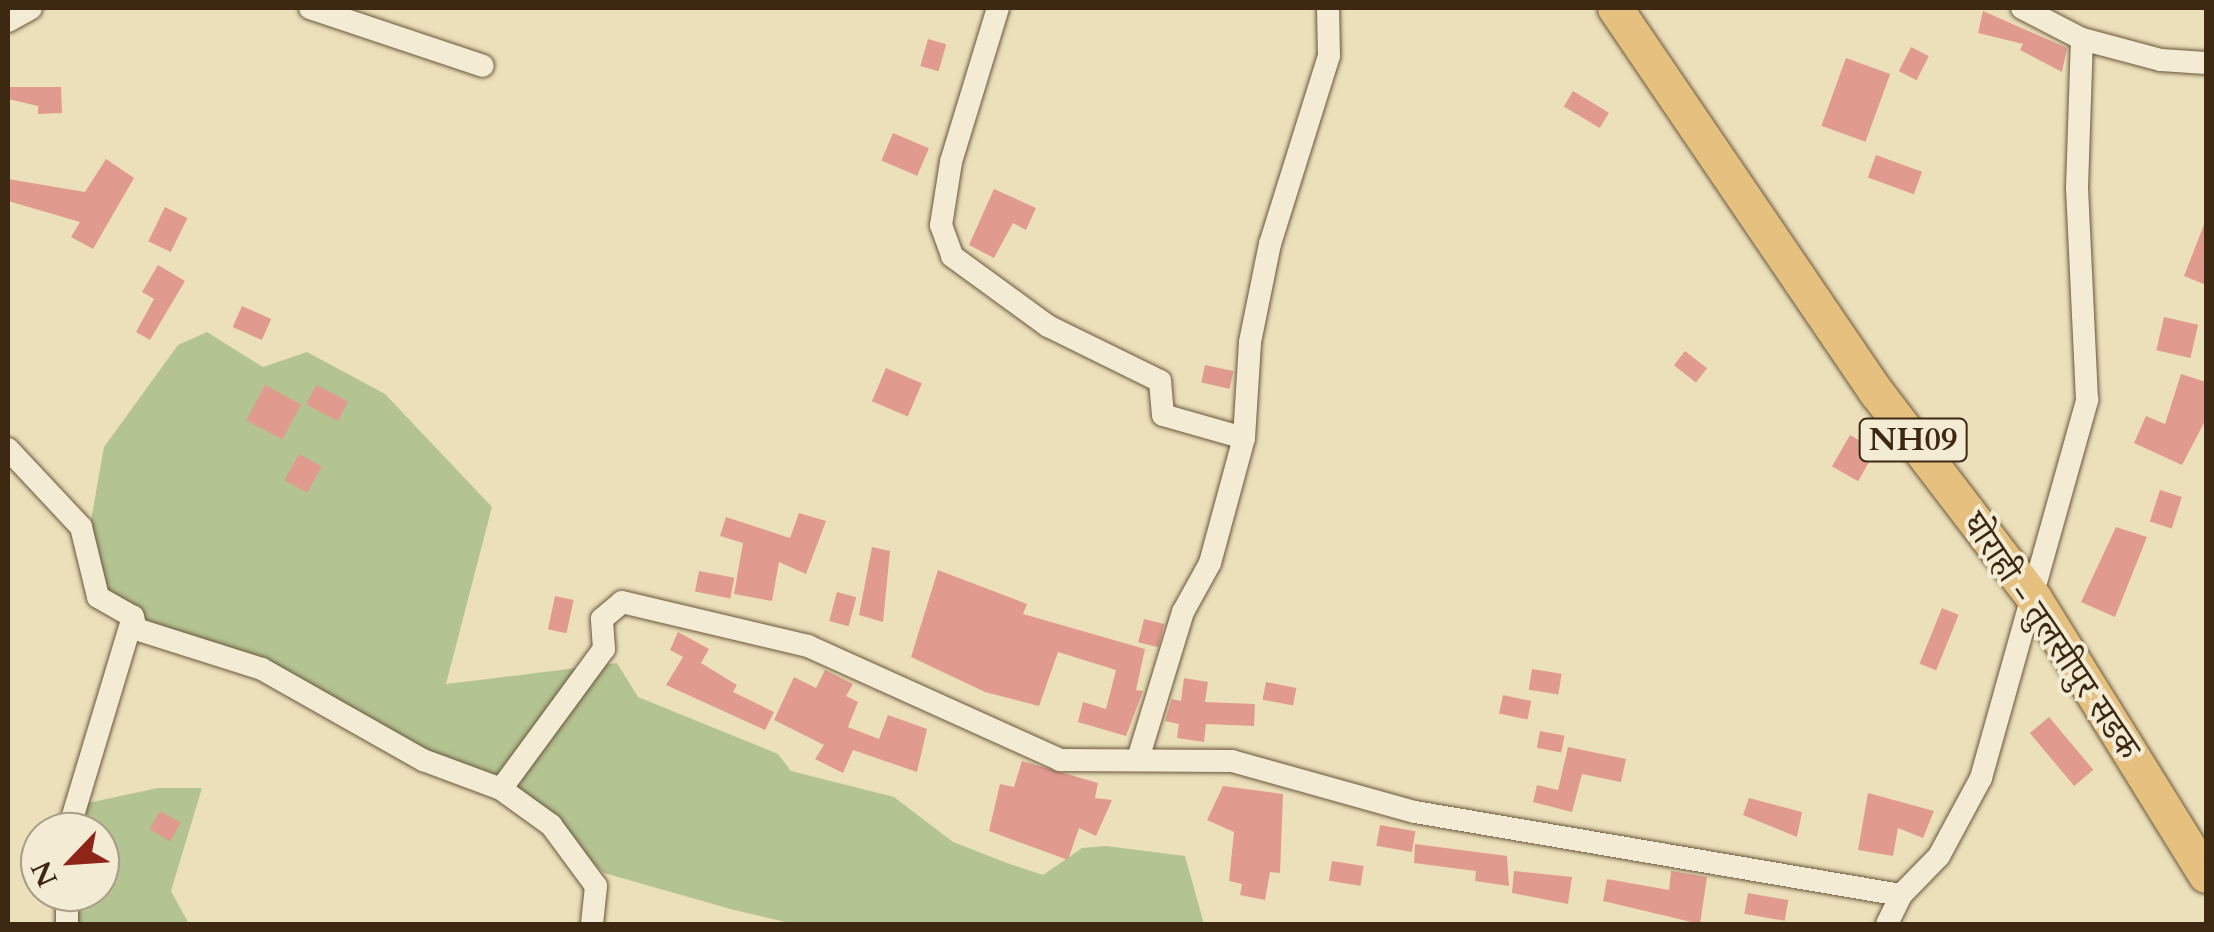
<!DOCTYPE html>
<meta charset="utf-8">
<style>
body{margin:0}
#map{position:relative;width:2214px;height:932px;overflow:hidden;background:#ece0bb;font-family:Cardo,"Noto Serif Devanagari",serif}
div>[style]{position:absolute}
.green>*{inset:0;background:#b4c392}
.building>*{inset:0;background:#e09b8e;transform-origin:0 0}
.roads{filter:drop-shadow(0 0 2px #69573c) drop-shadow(0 0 2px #69573c)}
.minor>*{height:22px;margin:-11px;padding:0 11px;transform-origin:11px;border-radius:11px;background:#f3ebd3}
.primary>*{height:35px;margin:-17.5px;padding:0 17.5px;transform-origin:17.5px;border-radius:17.5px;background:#e6c07e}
span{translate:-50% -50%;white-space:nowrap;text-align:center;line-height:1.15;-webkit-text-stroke:8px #f3ebd3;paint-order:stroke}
.shield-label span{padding:2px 8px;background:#f3ebd3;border:2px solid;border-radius:8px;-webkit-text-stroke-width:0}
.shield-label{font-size:32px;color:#3d2912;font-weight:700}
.street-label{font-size:35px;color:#3d2912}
.frame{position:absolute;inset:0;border:10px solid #3d2912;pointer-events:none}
.north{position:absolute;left:20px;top:812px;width:100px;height:100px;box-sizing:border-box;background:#f3ebd3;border:2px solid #aa9d86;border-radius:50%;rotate:245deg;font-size:28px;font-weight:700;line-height:40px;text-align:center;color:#3d2912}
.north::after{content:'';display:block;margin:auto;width:35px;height:45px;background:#8f2418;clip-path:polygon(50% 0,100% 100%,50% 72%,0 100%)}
</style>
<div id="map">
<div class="green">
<div style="clip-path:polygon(207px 332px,263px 367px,307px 352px,385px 394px,492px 507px,446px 684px,617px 663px,638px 697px,778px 754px,791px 771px,894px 797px,953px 842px,1007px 863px,1043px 875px,1082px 848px,1106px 846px,1185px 856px,1204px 924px,794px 924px,734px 910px,604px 873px,510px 788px,140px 626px,105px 594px,91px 520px,104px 447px,178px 345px)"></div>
<div style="clip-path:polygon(158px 788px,202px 788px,171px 891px,189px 924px,61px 924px,62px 892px,100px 892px,100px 832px,63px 832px,64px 808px)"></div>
</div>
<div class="building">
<div style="clip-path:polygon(1983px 11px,2067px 48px,2062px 72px,2020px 50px,2023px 44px,1978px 33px)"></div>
<div style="left:928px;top:39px;width:19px;height:28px;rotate:16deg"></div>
<div style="left:1911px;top:47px;width:20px;height:27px;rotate:27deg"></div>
<div style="left:1846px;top:58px;width:47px;height:72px;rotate:20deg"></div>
<div style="clip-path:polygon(8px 87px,61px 87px,62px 113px,38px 114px,38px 106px,8px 99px)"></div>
<div style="left:1573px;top:91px;width:42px;height:18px;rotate:31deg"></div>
<div style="left:893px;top:133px;width:39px;height:30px;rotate:23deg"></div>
<div style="left:1876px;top:155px;width:49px;height:24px;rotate:20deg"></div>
<div style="clip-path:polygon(106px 159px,134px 178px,93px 249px,71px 237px,80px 222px,8px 201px,8px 179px,85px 192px)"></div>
<div style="clip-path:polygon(994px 189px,1036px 208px,1026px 230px,1013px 223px,994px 258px,969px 245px)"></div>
<div style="left:165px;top:207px;width:25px;height:38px;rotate:26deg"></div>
<div style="clip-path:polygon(2205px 222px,2206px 222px,2206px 285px,2184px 276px)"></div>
<div style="clip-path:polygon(158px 265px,185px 281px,150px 340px,136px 332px,154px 299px,142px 292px)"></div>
<div style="left:242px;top:306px;width:32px;height:23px;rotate:24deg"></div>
<div style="left:2164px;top:317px;width:35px;height:34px;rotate:13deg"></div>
<div style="left:1685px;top:351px;width:28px;height:18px;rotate:38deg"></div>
<div style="left:1205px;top:365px;width:29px;height:18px;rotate:12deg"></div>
<div style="left:886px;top:368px;width:39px;height:36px;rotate:23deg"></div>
<div style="clip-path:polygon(2181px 374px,2206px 382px,2206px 419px,2182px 465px,2134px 443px,2146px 416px,2165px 424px)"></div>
<div style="left:265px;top:385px;width:41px;height:40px;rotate:28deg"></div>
<div style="left:316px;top:385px;width:36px;height:22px;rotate:27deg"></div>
<div style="left:1850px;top:435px;width:30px;height:36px;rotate:30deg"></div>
<div style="left:299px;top:454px;width:26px;height:30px;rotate:29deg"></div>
<div style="left:2160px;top:490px;width:23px;height:33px;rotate:18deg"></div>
<div style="clip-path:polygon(799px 513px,826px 521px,806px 574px,779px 562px,772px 601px,734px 594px,743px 543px,720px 536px,726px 517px,790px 538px)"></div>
<div style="clip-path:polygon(2116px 527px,2147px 537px,2115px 617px,2081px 602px)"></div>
<div style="clip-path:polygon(872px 547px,890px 551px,883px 622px,859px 615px)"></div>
<div style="clip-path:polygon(938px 570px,1027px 604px,1023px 614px,1145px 649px,1136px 690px,1143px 691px,1126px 736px,1078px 722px,1083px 702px,1106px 709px,1116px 670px,1058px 652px,1039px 706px,985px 692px,911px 657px)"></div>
<div style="left:699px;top:571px;width:36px;height:21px;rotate:11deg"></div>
<div style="left:837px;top:592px;width:20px;height:30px;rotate:15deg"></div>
<div style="left:555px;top:596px;width:19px;height:34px;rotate:12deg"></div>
<div style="left:1942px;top:608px;width:18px;height:60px;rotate:22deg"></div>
<div style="left:1144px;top:619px;width:21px;height:24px;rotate:14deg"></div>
<div style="clip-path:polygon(678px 632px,709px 649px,701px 663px,737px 685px,733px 692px,774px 712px,765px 730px,666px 685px,683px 657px,670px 650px)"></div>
<div style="left:1532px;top:669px;width:30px;height:21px;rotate:9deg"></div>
<div style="clip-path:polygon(825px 670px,853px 684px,846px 696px,858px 702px,848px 727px,879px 739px,888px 715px,927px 729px,917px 772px,853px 750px,843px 773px,815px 759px,824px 745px,774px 720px,794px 677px,816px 688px)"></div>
<div style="clip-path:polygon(1184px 678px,1208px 682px,1205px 702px,1255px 704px,1254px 726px,1206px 724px,1204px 742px,1177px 738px,1179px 724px,1165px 721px,1172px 699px,1181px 701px)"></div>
<div style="left:1266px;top:682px;width:31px;height:18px;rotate:11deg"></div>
<div style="left:1503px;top:695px;width:29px;height:19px;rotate:12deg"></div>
<div style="left:2049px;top:717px;width:69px;height:25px;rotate:50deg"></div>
<div style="left:1540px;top:731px;width:25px;height:17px;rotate:11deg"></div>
<div style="clip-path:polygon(1568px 747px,1626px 759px,1621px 782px,1582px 774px,1572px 812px,1533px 802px,1537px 785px,1558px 790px)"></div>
<div style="clip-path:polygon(1022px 761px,1098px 783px,1095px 798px,1112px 800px,1096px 836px,1079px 828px,1068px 860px,989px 831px,1000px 784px,1014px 787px)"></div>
<div style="clip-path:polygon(1223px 786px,1283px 794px,1280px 873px,1270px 872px,1265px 900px,1240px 895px,1242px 884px,1229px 881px,1234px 832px,1207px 820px)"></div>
<div style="clip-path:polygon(1868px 793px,1934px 811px,1923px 838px,1898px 828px,1893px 856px,1858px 850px)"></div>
<div style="clip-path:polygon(1749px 798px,1802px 812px,1797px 837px,1743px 815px)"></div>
<div style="left:160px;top:811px;width:24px;height:21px;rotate:30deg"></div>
<div style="left:1380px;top:825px;width:36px;height:21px;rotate:10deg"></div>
<div style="clip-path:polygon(1415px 844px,1507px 856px,1509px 886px,1475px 881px,1476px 871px,1414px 863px)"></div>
<div style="left:1332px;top:861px;width:32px;height:20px;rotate:9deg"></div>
<div style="clip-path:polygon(1514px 871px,1572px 877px,1568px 904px,1512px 893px)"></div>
<div style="clip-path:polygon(1671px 871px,1707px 877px,1700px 924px,1603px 901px,1607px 879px,1669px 890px)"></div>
<div style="left:1748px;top:893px;width:41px;height:21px;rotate:10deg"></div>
</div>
<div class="roads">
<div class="minor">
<div style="left:310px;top:8px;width:182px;rotate:18.5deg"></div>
<div style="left:998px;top:8px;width:161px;rotate:107deg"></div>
<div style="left:951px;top:162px;width:64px;rotate:99deg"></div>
<div style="left:941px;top:225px;width:33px;rotate:70deg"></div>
<div style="left:952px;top:256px;width:119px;rotate:36.1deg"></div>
<div style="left:1048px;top:326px;width:125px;rotate:26.2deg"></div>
<div style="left:1160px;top:381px;width:34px;rotate:85deg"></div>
<div style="left:1163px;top:415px;width:84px;rotate:15.9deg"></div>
<div style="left:2022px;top:8px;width:68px;rotate:27.3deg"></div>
<div style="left:2082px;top:39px;width:82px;rotate:14.9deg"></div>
<div style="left:2161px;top:60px;width:45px;rotate:3.8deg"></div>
<div style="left:8px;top:21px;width:26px;rotate:-29deg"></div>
<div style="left:8px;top:449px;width:107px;rotate:46.9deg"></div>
<div style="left:81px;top:527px;width:72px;rotate:76.3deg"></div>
<div style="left:98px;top:597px;width:40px;rotate:29.7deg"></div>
<div style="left:133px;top:617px;width:12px;rotate:76deg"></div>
<div style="left:136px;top:629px;width:132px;rotate:17.6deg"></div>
<div style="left:262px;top:669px;width:185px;rotate:29.5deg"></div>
<div style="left:423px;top:760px;width:83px;rotate:20.4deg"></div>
<div style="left:501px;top:789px;width:62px;rotate:35.8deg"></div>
<div style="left:551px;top:825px;width:76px;rotate:53.6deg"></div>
<div style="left:596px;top:886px;width:38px;rotate:96deg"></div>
<div style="left:1138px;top:759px;width:154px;rotate:-73deg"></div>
<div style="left:1183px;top:612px;width:56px;rotate:-61.1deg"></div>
<div style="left:1210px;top:563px;width:130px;rotate:-74.8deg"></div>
<div style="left:1244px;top:438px;width:96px;rotate:-86.4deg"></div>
<div style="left:1250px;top:342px;width:100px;rotate:-78.5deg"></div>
<div style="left:1270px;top:244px;width:197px;rotate:-72.6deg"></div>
<div style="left:1329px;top:56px;width:48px;rotate:-91.2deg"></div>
<div style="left:501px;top:789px;width:174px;rotate:-53.7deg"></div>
<div style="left:604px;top:649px;width:30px;rotate:-94deg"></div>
<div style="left:602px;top:619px;width:26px;rotate:-40deg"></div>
<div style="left:622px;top:602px;width:191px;rotate:13.3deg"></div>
<div style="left:808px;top:646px;width:277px;rotate:24.3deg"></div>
<div style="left:1060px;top:760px;width:172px;rotate:0.3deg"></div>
<div style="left:1232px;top:761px;width:190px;rotate:15.6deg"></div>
<div style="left:1415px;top:812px;width:493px;rotate:9.7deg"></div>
<div style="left:68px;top:832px;width:225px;rotate:-73.2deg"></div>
<div style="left:67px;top:892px;width:32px;rotate:90deg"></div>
<div style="left:1887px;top:924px;width:32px;rotate:-64deg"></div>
<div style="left:1901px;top:895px;width:54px;rotate:-45.7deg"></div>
<div style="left:1939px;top:856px;width:89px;rotate:-61.7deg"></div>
<div style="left:1981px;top:778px;width:393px;rotate:-74.3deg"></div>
<div style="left:2087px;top:400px;width:212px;rotate:-92.7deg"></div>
<div style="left:2077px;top:188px;width:149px;rotate:-88.1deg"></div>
</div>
<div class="primary">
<div style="left:1615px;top:8px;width:466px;rotate:55.8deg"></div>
<div style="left:1877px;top:393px;width:258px;rotate:52.6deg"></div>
<div style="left:2034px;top:598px;width:326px;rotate:58.2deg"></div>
</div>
</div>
<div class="shield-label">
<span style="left:1913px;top:440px">NH09</span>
</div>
<div class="street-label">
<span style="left:2051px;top:636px;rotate:56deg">घोराही - तुलसीपुर सडक</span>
</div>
<div class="frame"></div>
<div class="north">N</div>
</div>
